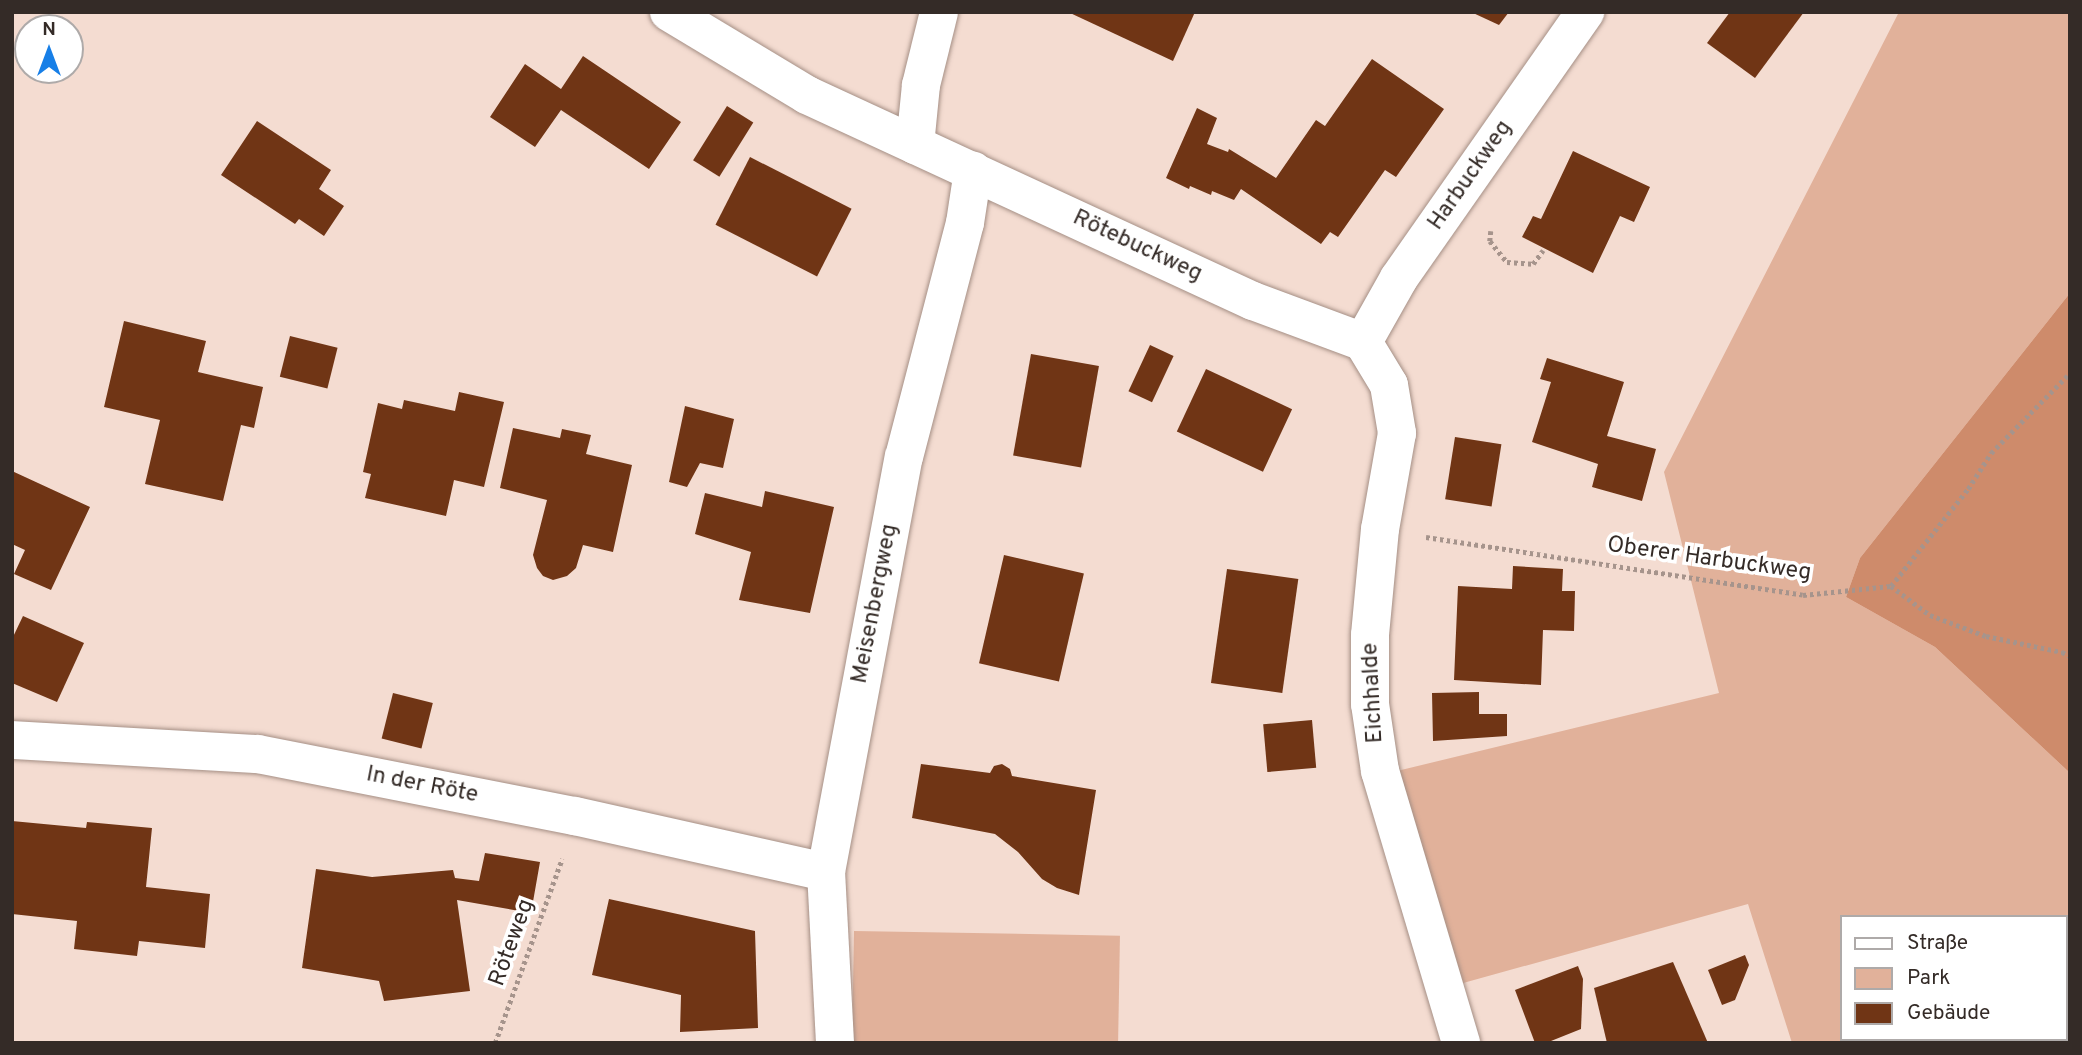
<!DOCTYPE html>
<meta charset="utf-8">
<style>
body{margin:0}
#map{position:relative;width:2082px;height:1055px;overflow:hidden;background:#f4dcd1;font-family:Overpass,sans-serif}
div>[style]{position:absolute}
.green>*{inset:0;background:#e1b19a;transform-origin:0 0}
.forest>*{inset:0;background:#ce8b6b}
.building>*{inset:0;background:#703515;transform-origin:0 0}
.path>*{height:4.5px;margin-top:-2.25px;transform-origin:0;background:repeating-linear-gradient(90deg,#a6948c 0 3.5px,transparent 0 7px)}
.roads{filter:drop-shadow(0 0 2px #a58f85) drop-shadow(0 0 2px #a58f85)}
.minor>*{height:38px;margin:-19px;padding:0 19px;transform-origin:19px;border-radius:19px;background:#fff}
span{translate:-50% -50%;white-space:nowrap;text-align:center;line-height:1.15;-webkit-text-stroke:7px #fff;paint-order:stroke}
.street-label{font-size:23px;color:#342b27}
.frame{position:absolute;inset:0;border:14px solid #342b27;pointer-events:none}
.legend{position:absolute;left:1840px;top:915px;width:228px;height:126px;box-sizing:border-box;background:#fff;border:2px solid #aeaaa9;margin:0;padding:9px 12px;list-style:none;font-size:21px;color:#342b27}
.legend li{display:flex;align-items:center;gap:14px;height:35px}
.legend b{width:35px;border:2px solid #aeaaa9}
.north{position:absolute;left:14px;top:14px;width:70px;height:70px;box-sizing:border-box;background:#fff;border:2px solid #aeaaa9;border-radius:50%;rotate:0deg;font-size:19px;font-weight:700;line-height:28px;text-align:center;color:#342b27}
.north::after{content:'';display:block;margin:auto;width:24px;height:32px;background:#177fe7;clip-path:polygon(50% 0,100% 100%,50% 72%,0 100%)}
</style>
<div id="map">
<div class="green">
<div style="clip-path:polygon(evenodd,1899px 12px,2070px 12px,2070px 293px,1860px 558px,1846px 597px,1935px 647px,2070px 773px,2070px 1043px,1792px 1043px,1748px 904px,1456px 985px,1397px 771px,1719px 693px,1664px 472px,1899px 12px,1842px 917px,2066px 917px,2066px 1039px,1842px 1039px,1842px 917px)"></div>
<div style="left:854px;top:931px;width:266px;height:112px;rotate:1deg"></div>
</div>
<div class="forest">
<div style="clip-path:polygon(2070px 293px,2070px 773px,1935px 647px,1846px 597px,1860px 558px)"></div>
</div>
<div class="building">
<div style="clip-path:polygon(1068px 12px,1195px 12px,1173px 61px)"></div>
<div style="clip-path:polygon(1471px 12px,1509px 12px,1499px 25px)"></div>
<div style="clip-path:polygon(1730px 12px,1804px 12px,1755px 78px,1707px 43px)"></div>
<div style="clip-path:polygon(583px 56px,681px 122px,649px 169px,561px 110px,535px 147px,490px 117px,525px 64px,561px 89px)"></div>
<div style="clip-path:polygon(1372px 59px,1444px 109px,1396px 177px,1385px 170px,1338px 237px,1330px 232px,1321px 244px,1241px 189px,1234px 200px,1212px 191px,1211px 195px,1190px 186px,1189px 189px,1166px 178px,1197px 108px,1217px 118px,1207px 144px,1228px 152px,1229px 149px,1276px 178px,1316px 120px,1325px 126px)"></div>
<div style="left:727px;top:106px;width:31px;height:64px;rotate:32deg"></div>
<div style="clip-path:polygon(257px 121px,331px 170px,319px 189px,344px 206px,324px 236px,299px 219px,295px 224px,221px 175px)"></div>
<div style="clip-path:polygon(1573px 151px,1650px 187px,1634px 222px,1620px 216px,1593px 273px,1522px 237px,1533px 216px,1541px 219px)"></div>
<div style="left:750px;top:157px;width:114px;height:76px;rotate:27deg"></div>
<div style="clip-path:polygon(124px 321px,206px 341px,198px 372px,263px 387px,254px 428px,241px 425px,223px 501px,145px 484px,160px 420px,104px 407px)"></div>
<div style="left:290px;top:336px;width:49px;height:42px;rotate:14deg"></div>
<div style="left:1150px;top:345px;width:26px;height:51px;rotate:25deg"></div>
<div style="left:1031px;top:354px;width:69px;height:103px;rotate:10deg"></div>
<div style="clip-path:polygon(1547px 358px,1624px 382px,1607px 436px,1656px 449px,1642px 501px,1592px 487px,1598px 464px,1532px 442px,1551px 382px,1540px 379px)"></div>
<div style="left:1206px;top:369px;width:95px;height:69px;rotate:25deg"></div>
<div style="clip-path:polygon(459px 392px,504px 402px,484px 487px,454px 480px,446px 516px,365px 498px,371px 474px,363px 472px,378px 403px,402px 409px,404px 400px,455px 411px)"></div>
<div style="clip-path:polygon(685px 406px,734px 419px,723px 468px,700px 463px,687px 487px,669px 482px)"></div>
<div style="clip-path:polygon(513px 428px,560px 438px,562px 429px,591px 435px,586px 454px,632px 465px,613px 552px,583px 545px,576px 568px,567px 576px,553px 580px,543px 576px,537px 568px,533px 555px,547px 500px,500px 488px)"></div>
<div style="left:1455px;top:437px;width:47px;height:63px;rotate:9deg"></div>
<div style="clip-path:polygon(12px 471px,90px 507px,51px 590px,14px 574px,25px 550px,12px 544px)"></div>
<div style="clip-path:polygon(765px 491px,834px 507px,810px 613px,739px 600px,751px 552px,695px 534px,705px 493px,762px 507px)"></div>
<div style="left:1004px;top:555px;width:82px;height:111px;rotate:13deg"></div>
<div style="clip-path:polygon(1513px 566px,1563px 569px,1562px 591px,1575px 591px,1574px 631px,1543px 630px,1541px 685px,1454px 680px,1458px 586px,1512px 589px)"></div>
<div style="left:1227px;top:569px;width:72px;height:115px;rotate:8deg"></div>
<div style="clip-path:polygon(23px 616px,84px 643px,57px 702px,12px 683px,12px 639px)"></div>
<div style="clip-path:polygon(1479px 692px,1479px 714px,1507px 714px,1507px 736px,1433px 741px,1432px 693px)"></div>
<div style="left:393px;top:693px;width:41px;height:47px;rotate:14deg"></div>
<div style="left:1312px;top:720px;width:48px;height:49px;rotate:85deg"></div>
<div style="clip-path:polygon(921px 764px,990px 773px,994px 766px,1002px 764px,1010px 769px,1012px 776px,1096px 790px,1079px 895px,1057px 888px,1042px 879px,1018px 852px,995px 834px,912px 818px)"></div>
<div style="clip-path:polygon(12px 821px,86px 828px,87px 822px,152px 828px,146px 887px,210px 894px,205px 948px,139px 941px,137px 956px,74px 949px,77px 921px,12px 914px)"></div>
<div style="clip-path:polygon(485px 853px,540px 862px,531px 913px,457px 900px,470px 991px,384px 1001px,379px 981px,302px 968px,316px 869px,372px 877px,453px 870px,455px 878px,479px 881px)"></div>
<div style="clip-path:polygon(609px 899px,755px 931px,758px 1028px,680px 1032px,681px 995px,592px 975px)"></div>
<div style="clip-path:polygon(1745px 955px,1749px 965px,1735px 1000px,1722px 1005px,1708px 970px)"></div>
<div style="clip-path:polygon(1673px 962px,1708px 1043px,1607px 1043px,1594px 988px)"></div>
<div style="clip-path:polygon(1578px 966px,1583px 979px,1581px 1029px,1546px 1043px,1535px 1043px,1515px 990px)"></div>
</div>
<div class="path">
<div style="left:1491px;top:231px;width:10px;rotate:96deg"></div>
<div style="left:1490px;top:241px;width:27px;rotate:51deg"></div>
<div style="left:1507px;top:262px;width:26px;rotate:4deg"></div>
<div style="left:1533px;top:264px;width:17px;rotate:-54deg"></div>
<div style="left:1426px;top:537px;width:381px;rotate:8.7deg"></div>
<div style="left:1803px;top:595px;width:88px;rotate:-5.8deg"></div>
<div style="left:1891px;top:586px;width:124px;rotate:-51.6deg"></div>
<div style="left:1968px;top:489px;width:43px;rotate:-57.4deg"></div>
<div style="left:1991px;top:453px;width:112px;rotate:-45.4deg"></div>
<div style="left:1891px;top:586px;width:49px;rotate:36.6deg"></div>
<div style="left:1930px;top:615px;width:60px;rotate:20.6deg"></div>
<div style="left:1986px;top:636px;width:78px;rotate:11.9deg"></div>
<div style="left:2062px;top:652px;width:9px;rotate:27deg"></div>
<div style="left:495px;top:1043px;width:196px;rotate:-70deg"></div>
</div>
<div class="roads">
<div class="minor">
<div style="left:669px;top:12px;width:161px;rotate:31deg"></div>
<div style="left:807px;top:95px;width:491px;rotate:24.8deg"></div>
<div style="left:1253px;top:301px;width:117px;rotate:20.4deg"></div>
<div style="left:915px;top:145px;width:60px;rotate:-84.3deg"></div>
<div style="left:921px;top:85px;width:75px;rotate:-76.1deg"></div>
<div style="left:1363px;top:342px;width:50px;rotate:58.8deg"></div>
<div style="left:1389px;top:385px;width:49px;rotate:80.5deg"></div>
<div style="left:1397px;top:433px;width:97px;rotate:100deg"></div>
<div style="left:1380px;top:529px;width:106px;rotate:95.4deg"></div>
<div style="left:1370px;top:635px;width:69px;rotate:90deg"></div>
<div style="left:1370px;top:704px;width:68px;rotate:81.5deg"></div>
<div style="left:1380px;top:771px;width:284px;rotate:73.4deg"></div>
<div style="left:1363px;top:342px;width:73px;rotate:-60.6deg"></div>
<div style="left:1399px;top:278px;width:325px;rotate:-55deg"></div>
<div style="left:12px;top:740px;width:246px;rotate:3.3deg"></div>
<div style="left:258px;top:754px;width:323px;rotate:11.1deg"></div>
<div style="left:575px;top:816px;width:257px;rotate:12.6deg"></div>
<div style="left:835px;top:1043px;width:171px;rotate:-93deg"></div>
<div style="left:826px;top:872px;width:422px;rotate:-79.4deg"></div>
<div style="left:904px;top:457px;width:242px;rotate:-75.4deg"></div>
<div style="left:965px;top:223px;width:53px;rotate:-81.3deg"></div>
</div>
</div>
<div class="street-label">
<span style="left:1471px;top:176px;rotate:-55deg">Harbuckweg</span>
<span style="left:1137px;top:247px;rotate:25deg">Rötebuckweg</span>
<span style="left:1709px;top:560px;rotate:8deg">Oberer Harbuckweg</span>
<span style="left:876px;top:604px;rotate:-79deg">Meisenbergweg</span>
<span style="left:1374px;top:693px;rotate:-93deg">Eichhalde</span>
<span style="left:422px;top:786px;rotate:11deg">In der Röte</span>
<span style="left:513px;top:943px;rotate:-70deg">Röteweg</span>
</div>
<div class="frame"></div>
<ul class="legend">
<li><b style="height:9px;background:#fff"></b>Straße</li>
<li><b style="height:19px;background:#e1b19a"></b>Park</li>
<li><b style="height:19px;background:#703515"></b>Gebäude</li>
</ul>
<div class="north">N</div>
</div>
